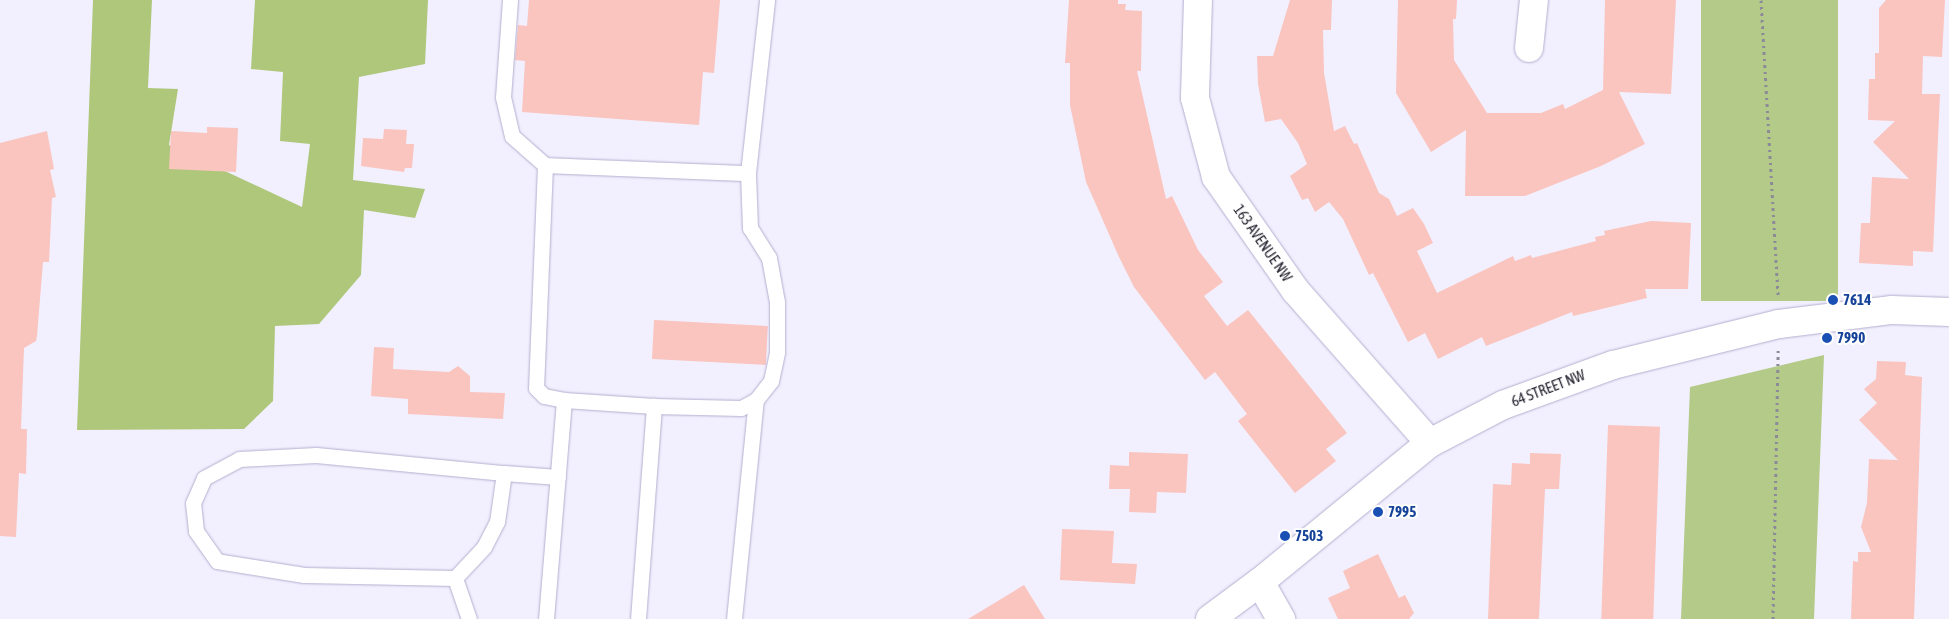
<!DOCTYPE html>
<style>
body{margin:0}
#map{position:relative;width:1949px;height:619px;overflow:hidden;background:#f2f0fe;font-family:"Asap Condensed",sans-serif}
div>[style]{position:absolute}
.green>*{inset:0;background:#b4ca88;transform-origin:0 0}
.forest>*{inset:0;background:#aec77b}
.building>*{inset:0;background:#fac4bf;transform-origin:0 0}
.path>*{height:3px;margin-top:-1.5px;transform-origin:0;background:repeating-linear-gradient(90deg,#8c8a98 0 2.5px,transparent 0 6.5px)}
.roads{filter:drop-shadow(0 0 1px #b4aecf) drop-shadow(0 0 1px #b4aecf)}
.service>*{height:15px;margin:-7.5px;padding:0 7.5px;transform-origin:7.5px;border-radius:7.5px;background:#fff}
.minor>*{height:28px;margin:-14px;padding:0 14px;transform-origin:14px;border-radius:14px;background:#fff}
.tertiary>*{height:28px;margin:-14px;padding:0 14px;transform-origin:14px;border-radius:14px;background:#fff}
.dots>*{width:14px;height:14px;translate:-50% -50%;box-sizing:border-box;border:2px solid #fff;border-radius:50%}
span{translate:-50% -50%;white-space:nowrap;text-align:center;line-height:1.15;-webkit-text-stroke:4px #fff;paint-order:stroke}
.street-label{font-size:15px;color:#252330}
.transit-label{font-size:15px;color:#164399;font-weight:700}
.left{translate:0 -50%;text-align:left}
</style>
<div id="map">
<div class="green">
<div style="left:1701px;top:0;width:137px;height:301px"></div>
<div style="clip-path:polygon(1824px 355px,1814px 619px,1681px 619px,1690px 387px)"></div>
</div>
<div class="forest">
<div style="clip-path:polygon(93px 0,152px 0,148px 88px,178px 89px,169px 145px,302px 207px,310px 144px,280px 141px,283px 72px,251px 69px,255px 0,428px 0,425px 64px,359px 77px,353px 180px,425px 189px,415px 218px,364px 210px,361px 275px,319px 324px,275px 326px,273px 401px,244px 429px,77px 430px)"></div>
</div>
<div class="building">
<div style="clip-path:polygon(529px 0,720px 0,714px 73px,703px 72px,699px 125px,522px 112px,525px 61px,515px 60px,518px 25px,527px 26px)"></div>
<div style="clip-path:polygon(1069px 0,1118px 0,1118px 4px,1126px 4px,1125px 10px,1142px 11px,1141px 71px,1137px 71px,1166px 199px,1172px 196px,1198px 250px,1223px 282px,1204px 296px,1227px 326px,1248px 310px,1347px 433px,1326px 449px,1336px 461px,1295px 493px,1238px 421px,1247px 414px,1215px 372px,1205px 380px,1134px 287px,1119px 257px,1086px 182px,1070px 105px,1070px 63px,1065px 63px)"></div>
<div style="clip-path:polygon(1290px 0,1332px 0,1331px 30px,1323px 30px,1324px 73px,1334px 131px,1345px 126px,1354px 144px,1357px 143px,1379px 193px,1389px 199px,1397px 216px,1413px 208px,1424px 224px,1433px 243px,1417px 251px,1437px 293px,1513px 256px,1515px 261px,1531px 255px,1532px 258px,1596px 241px,1595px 237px,1605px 235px,1604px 231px,1651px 221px,1691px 223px,1688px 289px,1645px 289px,1647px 298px,1573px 316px,1572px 312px,1486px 346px,1482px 337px,1438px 359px,1425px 333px,1408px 342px,1373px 273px,1369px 275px,1343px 219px,1329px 202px,1315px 212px,1308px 198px,1302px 200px,1290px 176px,1307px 164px,1298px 143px,1281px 119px,1265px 122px,1258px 84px,1257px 56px,1273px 56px)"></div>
<div style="clip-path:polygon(1398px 0,1457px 0,1456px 19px,1453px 19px,1454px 60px,1487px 113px,1541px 113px,1563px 104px,1565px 109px,1603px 90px,1605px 0,1676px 0,1671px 94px,1619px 92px,1645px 144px,1601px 166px,1525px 196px,1465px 196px,1466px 130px,1431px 152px,1396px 93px)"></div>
<div style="clip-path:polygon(1886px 0,1945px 0,1942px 57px,1923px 56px,1922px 94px,1940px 94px,1933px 252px,1913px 251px,1913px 266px,1859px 263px,1861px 223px,1870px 223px,1872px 177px,1909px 179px,1873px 142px,1895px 121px,1868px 120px,1869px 79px,1875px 79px,1875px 53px,1879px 53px,1879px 8px)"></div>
<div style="clip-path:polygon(207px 127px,238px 128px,236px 172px,169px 169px,171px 131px,207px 133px)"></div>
<div style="clip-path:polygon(384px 129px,407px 130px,406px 144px,414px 144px,412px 168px,405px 168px,404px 172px,361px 166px,363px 138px,383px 139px)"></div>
<div style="clip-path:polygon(47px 131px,54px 169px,50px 170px,56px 197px,52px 198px,49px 262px,43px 262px,37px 336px,36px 341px,24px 348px,21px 429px,27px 429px,26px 474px,19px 473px,16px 537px,0 536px,0 143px)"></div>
<div style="left:654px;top:320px;width:114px;height:39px;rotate:3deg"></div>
<div style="clip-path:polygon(374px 347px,394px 348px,393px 369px,449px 372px,458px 366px,470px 376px,470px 392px,505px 393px,503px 419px,408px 414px,408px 399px,371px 396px)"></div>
<div style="clip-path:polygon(1877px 361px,1906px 362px,1905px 375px,1922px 377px,1914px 619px,1851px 619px,1853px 561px,1858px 562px,1858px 552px,1871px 552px,1861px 527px,1867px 503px,1869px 459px,1898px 460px,1859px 420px,1877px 403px,1864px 389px,1876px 379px)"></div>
<div style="left:1608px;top:425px;width:52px;height:194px;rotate:2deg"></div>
<div style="clip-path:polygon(1129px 452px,1188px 454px,1186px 493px,1157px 492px,1156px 513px,1129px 512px,1130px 489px,1109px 489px,1110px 465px,1129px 466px)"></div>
<div style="clip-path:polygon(1530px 453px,1561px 454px,1559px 489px,1545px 489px,1539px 619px,1488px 619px,1493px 484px,1511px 485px,1512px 463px,1530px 464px)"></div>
<div style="clip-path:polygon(1062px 529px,1114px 531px,1112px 563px,1137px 564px,1135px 584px,1060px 580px)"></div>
<div style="clip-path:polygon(1378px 554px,1399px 598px,1405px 595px,1414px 613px,1409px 619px,1338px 619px,1328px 598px,1350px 588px,1343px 571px)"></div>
<div style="clip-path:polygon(1024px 585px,1045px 619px,968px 619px)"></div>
</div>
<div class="path">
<div style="left:1761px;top:0;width:299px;rotate:86.7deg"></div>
<div style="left:1773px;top:619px;width:269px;rotate:-88.9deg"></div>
</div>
<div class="roads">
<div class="service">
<div style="left:510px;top:0;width:97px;rotate:94.1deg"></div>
<div style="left:503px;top:97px;width:40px;rotate:77deg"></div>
<div style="left:512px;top:136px;width:44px;rotate:41.3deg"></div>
<div style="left:545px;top:165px;width:203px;rotate:2.3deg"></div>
<div style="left:748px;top:173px;width:174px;rotate:-83.7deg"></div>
<div style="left:545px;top:165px;width:223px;rotate:92.3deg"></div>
<div style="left:536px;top:388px;width:11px;rotate:45deg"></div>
<div style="left:544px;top:396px;width:20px;rotate:11deg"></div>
<div style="left:564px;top:400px;width:90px;rotate:3.8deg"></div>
<div style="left:654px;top:406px;width:87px;rotate:1.3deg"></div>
<div style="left:741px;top:408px;width:17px;rotate:-28deg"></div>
<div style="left:756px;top:400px;width:24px;rotate:-52deg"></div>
<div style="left:771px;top:381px;width:30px;rotate:-78deg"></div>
<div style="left:777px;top:352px;width:50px;rotate:-90deg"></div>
<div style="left:777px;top:302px;width:45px;rotate:-100.3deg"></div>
<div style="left:769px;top:258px;width:36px;rotate:-122deg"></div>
<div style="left:750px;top:228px;width:55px;rotate:-92.1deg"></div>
<div style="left:455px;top:578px;width:151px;rotate:-178.9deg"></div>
<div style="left:304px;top:575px;width:88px;rotate:-170.9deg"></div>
<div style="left:217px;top:561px;width:37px;rotate:-125deg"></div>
<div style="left:196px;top:531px;width:28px;rotate:-96deg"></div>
<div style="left:193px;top:503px;width:27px;rotate:-66deg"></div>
<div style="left:204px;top:478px;width:40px;rotate:-28deg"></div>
<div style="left:239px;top:459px;width:77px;rotate:-3deg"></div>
<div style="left:316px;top:455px;width:189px;rotate:5.5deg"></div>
<div style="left:469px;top:619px;width:43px;rotate:-108.9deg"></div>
<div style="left:455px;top:578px;width:42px;rotate:-46.9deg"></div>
<div style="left:484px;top:547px;width:28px;rotate:-63deg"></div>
<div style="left:497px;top:522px;width:49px;rotate:-81.9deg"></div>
<div style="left:504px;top:473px;width:54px;rotate:4.2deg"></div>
<div style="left:546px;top:619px;width:220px;rotate:-85.3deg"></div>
<div style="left:638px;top:619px;width:214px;rotate:-85.7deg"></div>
<div style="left:734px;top:619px;width:220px;rotate:-84.3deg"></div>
</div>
<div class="minor">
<div style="left:1529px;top:48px;width:48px;rotate:-84.1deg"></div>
<div style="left:1260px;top:582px;width:43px;rotate:60.4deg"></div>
</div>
<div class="tertiary">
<div style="left:1198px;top:0;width:98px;rotate:91.8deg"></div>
<div style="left:1195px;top:98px;width:82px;rotate:75.1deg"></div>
<div style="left:1216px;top:177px;width:138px;rotate:55deg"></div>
<div style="left:1295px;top:290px;width:204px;rotate:48.6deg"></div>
<div style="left:1210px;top:619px;width:62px;rotate:-36.5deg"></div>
<div style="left:1260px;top:582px;width:220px;rotate:-39.3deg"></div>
<div style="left:1430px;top:443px;width:82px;rotate:-27.5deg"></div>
<div style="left:1503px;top:405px;width:117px;rotate:-20deg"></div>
<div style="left:1613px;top:365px;width:171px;rotate:-13.9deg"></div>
<div style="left:1779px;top:324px;width:114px;rotate:-7.1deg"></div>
<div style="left:1892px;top:310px;width:57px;rotate:2deg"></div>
</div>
</div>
<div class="dots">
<div style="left:1833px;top:300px;background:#1a4fb4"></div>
<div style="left:1827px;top:338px;background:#1a4fb4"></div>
<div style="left:1378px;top:512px;background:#1a4fb4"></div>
<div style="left:1285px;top:536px;background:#1a4fb4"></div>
</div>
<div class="street-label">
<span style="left:1263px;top:243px;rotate:55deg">163 AVENUE NW</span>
<span style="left:1548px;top:388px;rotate:-21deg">64 STREET NW</span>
</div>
<div class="transit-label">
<span class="left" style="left:1843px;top:300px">7614</span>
<span class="left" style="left:1837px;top:338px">7990</span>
<span class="left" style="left:1388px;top:512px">7995</span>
<span class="left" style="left:1295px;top:536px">7503</span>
</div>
</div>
